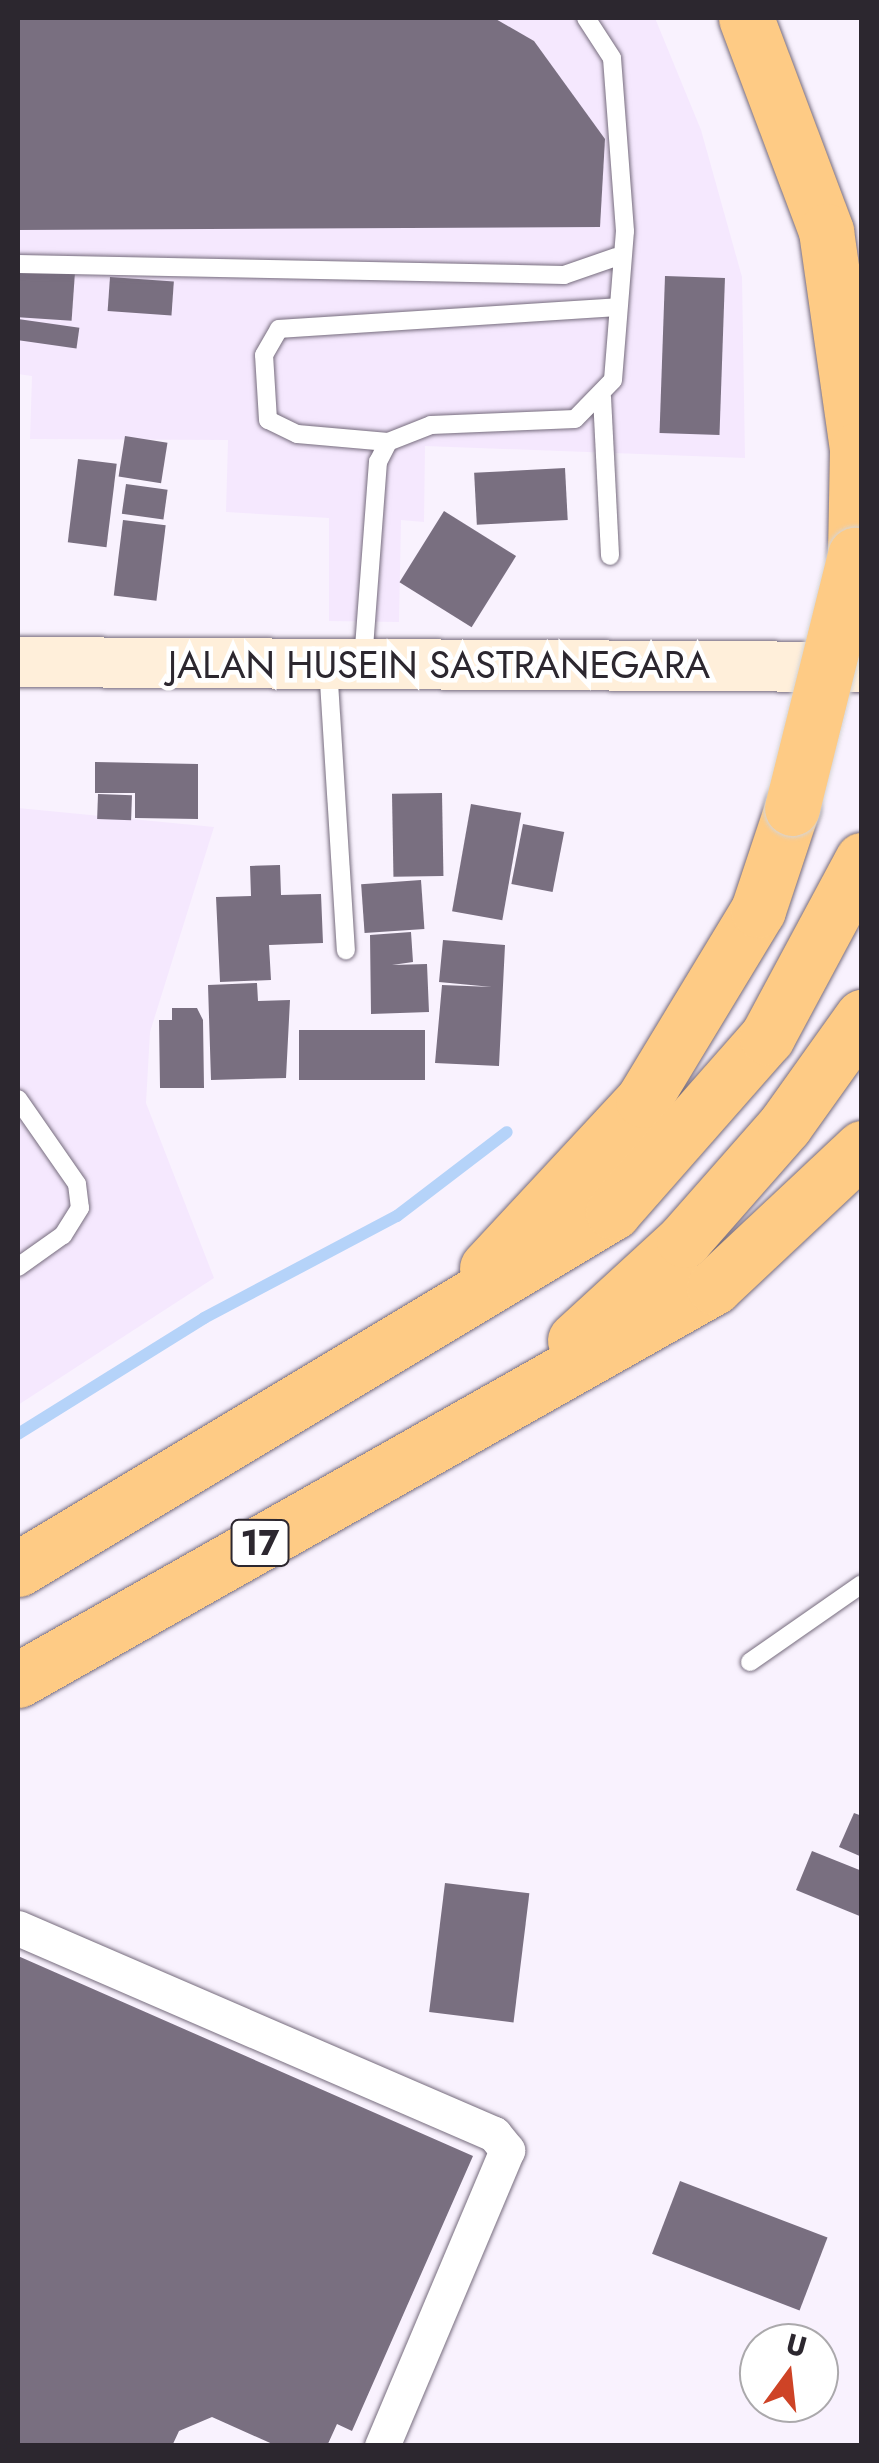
<!DOCTYPE html>
<style>
body{margin:0}
#map{position:relative;width:879px;height:2463px;overflow:hidden;background:#f9f2fe;font-family:Jost,sans-serif}
div>[style]{position:absolute}
.built>*{inset:0;background:#f5e8fe}
.stream>*{height:12px;margin:-6px;padding:0 6px;transform-origin:6px;border-radius:6px;background:#b5d3f9}
.building>*{inset:0;background:#796f80;transform-origin:0 0}
.roads{filter:drop-shadow(0 0 2px #766c7d) drop-shadow(0 0 2px #766c7d)}
.lane>*{height:18px;margin:-9px;padding:0 9px;transform-origin:9px;border-radius:9px;background:#fff}
.street>*{height:35px;margin:-17.5px;padding:0 17.5px;transform-origin:17.5px;border-radius:17.5px;background:#fff}
.secondary>*{height:50px;margin:-25px;padding:0 25px;transform-origin:25px;border-radius:25px;background:#ffefda}
.highway>*{height:55px;margin:-27.5px;padding:0 27.5px;transform-origin:27.5px;border-radius:27.5px;background:#fecb85}
.bridges{filter:drop-shadow(0 0 2px #d5d4d5) drop-shadow(0 0 2px #d5d4d5)}
.highway-bridge>*{height:55px;margin:-27.5px;padding:0 27.5px;transform-origin:27.5px;border-radius:27.5px;background:#fecb85}
span{translate:-50% -50%;white-space:nowrap;text-align:center;line-height:1.15;-webkit-text-stroke:9px #fff;paint-order:stroke}
.shield-label span{padding:2px 8px;background:#fff;border:2px solid;border-radius:8px;-webkit-text-stroke-width:0}
.shield-label{font-size:35px;color:#2c272f;font-weight:700}
.street-label{font-size:38px;color:#2c272f}
.frame{position:absolute;inset:0;border:20px solid #2c272f;pointer-events:none}
.north{position:absolute;left:739px;top:2323px;width:100px;height:100px;box-sizing:border-box;background:#fff;border:2px solid #aba9ac;border-radius:50%;rotate:15deg;font-size:28px;font-weight:700;line-height:40px;text-align:center;color:#2c272f}
.north::after{content:'';display:block;margin:auto;width:35px;height:45px;background:#ce4326;clip-path:polygon(50% 0,100% 100%,50% 72%,0 100%)}
</style>
<div id="map">
<div class="built">
<div style="clip-path:polygon(18px 18px,655px 18px,701px 130px,742px 277px,745px 458px,425px 446px,424px 522px,401px 520px,399px 622px,329px 621px,329px 518px,226px 512px,228px 440px,30px 439px,32px 376px,18px 374px)"></div>
<div style="clip-path:polygon(18px 808px,214px 827px,150px 1032px,146px 1103px,214px 1278px,18px 1405px)"></div>
</div>
<div class="stream">
<div style="left:18px;top:1434px;width:219px;rotate:-31.9deg"></div>
<div style="left:204px;top:1318px;width:218px;rotate:-27.9deg"></div>
<div style="left:397px;top:1216px;width:138px;rotate:-37.4deg"></div>
</div>
<div class="building">
<div style="clip-path:polygon(18px 18px,494px 18px,534px 41px,605px 139px,600px 227px,18px 230px)"></div>
<div style="left:18px;top:270px;width:57px;height:47px;rotate:4deg"></div>
<div style="left:665px;top:276px;width:60px;height:157px;rotate:2deg"></div>
<div style="left:110px;top:277px;width:64px;height:34px;rotate:4deg"></div>
<div style="left:18px;top:319px;width:62px;height:21px;rotate:8deg"></div>
<div style="left:125px;top:436px;width:43px;height:41px;rotate:9deg"></div>
<div style="left:78px;top:459px;width:39px;height:84px;rotate:7deg"></div>
<div style="left:565px;top:468px;width:52px;height:91px;rotate:87deg"></div>
<div style="left:126px;top:484px;width:42px;height:30px;rotate:8deg"></div>
<div style="left:444px;top:511px;width:85px;height:84px;rotate:32deg"></div>
<div style="left:123px;top:520px;width:43px;height:76px;rotate:7deg"></div>
<div style="clip-path:polygon(95px 762px,198px 764px,198px 819px,135px 818px,135px 793px,95px 793px)"></div>
<div style="left:442px;top:793px;width:83px;height:50px;rotate:89deg"></div>
<div style="left:98px;top:794px;width:34px;height:25px;rotate:2deg"></div>
<div style="left:471px;top:804px;width:51px;height:109px;rotate:10deg"></div>
<div style="left:523px;top:824px;width:42px;height:61px;rotate:11deg"></div>
<div style="clip-path:polygon(280px 865px,281px 895px,321px 894px,323px 943px,269px 945px,271px 980px,220px 982px,216px 897px,251px 896px,250px 866px)"></div>
<div style="left:421px;top:880px;width:49px;height:60px;rotate:86deg"></div>
<div style="clip-path:polygon(411px 932px,413px 962px,392px 965px,427px 964px,429px 1012px,371px 1014px,370px 935px)"></div>
<div style="clip-path:polygon(443px 940px,505px 945px,499px 1066px,435px 1063px,442px 985px,492px 987px,439px 982px)"></div>
<div style="clip-path:polygon(257px 983px,258px 1001px,290px 1000px,286px 1078px,211px 1080px,208px 985px)"></div>
<div style="clip-path:polygon(172px 1008px,197px 1008px,203px 1020px,204px 1088px,160px 1088px,159px 1020px,172px 1020px)"></div>
<div style="left:299px;top:1030px;width:126px;height:50px"></div>
<div style="clip-path:polygon(854px 1813px,862px 1816px,862px 1857px,839px 1847px)"></div>
<div style="clip-path:polygon(812px 1851px,862px 1871px,862px 1917px,796px 1890px)"></div>
<div style="left:445px;top:1883px;width:85px;height:130px;rotate:7deg"></div>
<div style="clip-path:polygon(18px 1956px,473px 2156px,352px 2431px,337px 2424px,327px 2446px,277px 2446px,212px 2417px,179px 2431px,172px 2446px,18px 2446px)"></div>
<div style="left:680px;top:2181px;width:158px;height:78px;rotate:21deg"></div>
</div>
<div class="roads">
<div class="lane">
<div style="left:18px;top:264px;width:546px;rotate:1.15deg"></div>
<div style="left:564px;top:275px;width:55px;rotate:-19.1deg"></div>
<div style="left:602px;top:397px;width:159px;rotate:87.1deg"></div>
<div style="left:388px;top:442px;width:91px;rotate:-175deg"></div>
<div style="left:297px;top:434px;width:32px;rotate:-154deg"></div>
<div style="left:268px;top:420px;width:65px;rotate:-93.5deg"></div>
<div style="left:264px;top:355px;width:30px;rotate:-60deg"></div>
<div style="left:279px;top:329px;width:338px;rotate:-3.7deg"></div>
<div style="left:363px;top:661px;width:200px;rotate:-85.7deg"></div>
<div style="left:378px;top:462px;width:22px;rotate:-63deg"></div>
<div style="left:388px;top:442px;width:46px;rotate:-21.6deg"></div>
<div style="left:431px;top:425px;width:144px;rotate:-2.4deg"></div>
<div style="left:575px;top:419px;width:54px;rotate:-45.7deg"></div>
<div style="left:613px;top:380px;width:149px;rotate:-85.4deg"></div>
<div style="left:625px;top:231px;width:173px;rotate:-94.3deg"></div>
<div style="left:612px;top:58px;width:48px;rotate:-123deg"></div>
<div style="left:328px;top:666px;width:285px;rotate:86.4deg"></div>
<div style="left:18px;top:1099px;width:103px;rotate:55.2deg"></div>
<div style="left:77px;top:1184px;width:24px;rotate:83deg"></div>
<div style="left:80px;top:1208px;width:32px;rotate:122deg"></div>
<div style="left:63px;top:1235px;width:55px;rotate:144.6deg"></div>
<div style="left:750px;top:1662px;width:136px;rotate:-34.9deg"></div>
</div>
<div class="street">
<div style="left:18px;top:1928px;width:519px;rotate:23.4deg"></div>
<div style="left:494px;top:2134px;width:21px;rotate:51deg"></div>
<div style="left:507px;top:2150px;width:321px;rotate:112.9deg"></div>
</div>
<div class="secondary">
<div style="left:18px;top:662px;width:844px;rotate:0.34deg"></div>
</div>
<div class="highway">
<div style="left:746px;top:18px;width:228px;rotate:69.4deg"></div>
<div style="left:826px;top:231px;width:221px;rotate:81.9deg"></div>
<div style="left:857px;top:450px;width:105px;rotate:91.1deg"></div>
<div style="left:487px;top:1268px;width:229px;rotate:-47.1deg"></div>
<div style="left:643px;top:1100px;width:222px;rotate:-58.8deg"></div>
<div style="left:758px;top:910px;width:108px;rotate:-71.6deg"></div>
<div style="left:575px;top:1340px;width:148px;rotate:-42.5deg"></div>
<div style="left:684px;top:1240px;width:153px;rotate:-48.7deg"></div>
<div style="left:785px;top:1125px;width:133px;rotate:-54.5deg"></div>
<div style="left:18px;top:1569px;width:694px;rotate:-30.96deg"></div>
<div style="left:613px;top:1212px;width:233px;rotate:-48.7deg"></div>
<div style="left:767px;top:1037px;width:201px;rotate:-61.8deg"></div>
<div style="left:18px;top:1680px;width:799px;rotate:-29.45deg"></div>
<div style="left:714px;top:1287px;width:203px;rotate:-43.2deg"></div>
</div>
</div>
<div class="bridges">
<div class="highway-bridge">
<div style="left:792px;top:808px;width:261px;rotate:-76deg"></div>
</div>
</div>
<div class="shield-label">
<span style="left:260px;top:1543px">17</span>
</div>
<div class="street-label">
<span style="left:439px;top:665px">JALAN HUSEIN SASTRANEGARA</span>
</div>
<div class="frame"></div>
<div class="north">U</div>
</div>
